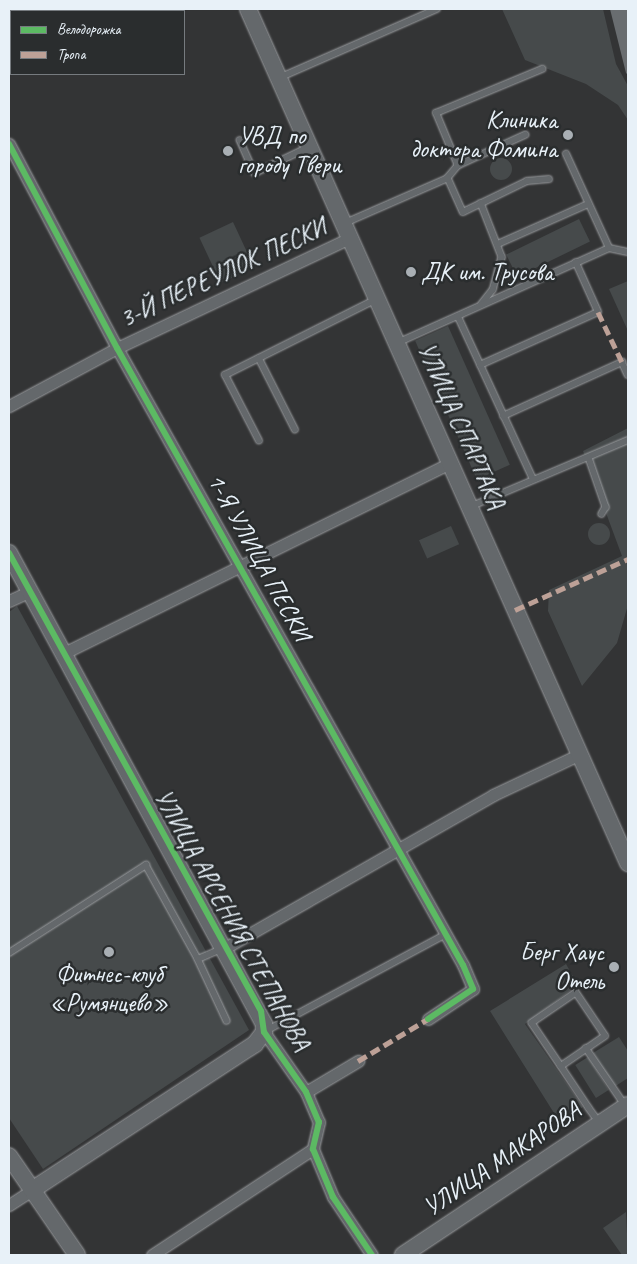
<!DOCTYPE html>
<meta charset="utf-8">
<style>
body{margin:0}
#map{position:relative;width:637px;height:1264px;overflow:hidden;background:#333435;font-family:Caveat,sans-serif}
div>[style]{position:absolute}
.green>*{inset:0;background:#464a4b;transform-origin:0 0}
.round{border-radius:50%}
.water>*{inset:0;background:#696d70}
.roads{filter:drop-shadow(0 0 1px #999b9e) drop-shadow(0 0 1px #999b9e)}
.lane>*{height:5.5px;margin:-2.75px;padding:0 2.75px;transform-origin:2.75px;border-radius:2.75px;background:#64686b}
.street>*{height:11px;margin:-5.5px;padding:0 5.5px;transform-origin:5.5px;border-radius:5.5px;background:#64686b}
.secondary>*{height:16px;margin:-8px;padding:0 8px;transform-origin:8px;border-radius:8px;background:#64686b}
.quiet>*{height:5px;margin-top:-2.5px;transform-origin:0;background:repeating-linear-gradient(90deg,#bda197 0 10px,transparent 0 15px)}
.cycleway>*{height:6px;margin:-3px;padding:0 3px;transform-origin:3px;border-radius:3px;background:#5cba63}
.dots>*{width:14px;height:14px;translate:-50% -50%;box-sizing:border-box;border:2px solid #2a2d2e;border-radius:50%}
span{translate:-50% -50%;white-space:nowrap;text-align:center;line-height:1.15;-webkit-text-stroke:5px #2a2d2e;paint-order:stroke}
.poi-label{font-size:25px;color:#e8f1f8}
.right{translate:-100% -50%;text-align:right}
.left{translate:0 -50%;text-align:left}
.street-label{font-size:25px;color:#e8f1f8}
.frame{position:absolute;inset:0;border:10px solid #e8f1f8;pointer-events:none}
.legend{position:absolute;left:10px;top:10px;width:175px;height:65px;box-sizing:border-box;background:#2a2d2e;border:1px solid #767b7f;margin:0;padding:6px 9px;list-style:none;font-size:15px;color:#e8f1f8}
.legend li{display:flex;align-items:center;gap:10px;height:25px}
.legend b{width:25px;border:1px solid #767b7f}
</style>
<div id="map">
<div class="green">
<div style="clip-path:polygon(502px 9px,603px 9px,616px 64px,628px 86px,628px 120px,618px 105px,586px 84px,525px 60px)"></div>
<div class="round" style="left:490px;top:158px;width:22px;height:22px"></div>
<div style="left:579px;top:219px;width:25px;height:81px;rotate:64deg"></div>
<div style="left:233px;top:222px;width:50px;height:37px;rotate:65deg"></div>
<div style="clip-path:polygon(628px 281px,628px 331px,609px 289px)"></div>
<div style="left:448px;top:326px;width:152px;height:36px;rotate:66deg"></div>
<div style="clip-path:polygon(628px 428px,628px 605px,617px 643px,582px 686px,548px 611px,549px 590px,622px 556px,583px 451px)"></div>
<div class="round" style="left:588px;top:523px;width:22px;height:22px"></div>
<div style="left:451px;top:526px;width:20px;height:35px;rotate:66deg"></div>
<div style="clip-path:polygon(17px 606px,249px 1030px,43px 1169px,9px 1118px,9px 612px)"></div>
<div style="clip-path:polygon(566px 964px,578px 985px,525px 1024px,583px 1107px,559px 1121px,490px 1011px)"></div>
<div style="clip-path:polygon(619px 1037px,628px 1051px,628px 1078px,614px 1087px,593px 1053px)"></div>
<div style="left:588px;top:1057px;width:39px;height:15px;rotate:58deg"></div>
<div style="clip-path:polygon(626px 1212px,628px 1255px,622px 1255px,603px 1228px)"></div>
</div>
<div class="water">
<div style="clip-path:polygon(610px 9px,628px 9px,628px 75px,626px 73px)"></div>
</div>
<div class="roads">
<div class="lane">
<div style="left:279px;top:78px;width:172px;rotate:-23.6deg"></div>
<div style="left:526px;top:135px;width:75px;rotate:155.5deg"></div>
<div style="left:458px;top:166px;width:16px;rotate:130deg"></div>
<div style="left:448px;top:178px;width:37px;rotate:66deg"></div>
<div style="left:463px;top:212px;width:71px;rotate:-25.8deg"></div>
<div style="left:527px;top:181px;width:22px;rotate:-5deg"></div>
<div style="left:240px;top:140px;width:36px;rotate:66deg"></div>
<div style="left:255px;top:173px;width:60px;rotate:-25.7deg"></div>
<div style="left:458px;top:166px;width:57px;rotate:-112.5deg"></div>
<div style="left:436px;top:113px;width:115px;rotate:-22.5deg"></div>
<div style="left:481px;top:203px;width:58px;rotate:68.7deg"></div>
<div style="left:502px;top:257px;width:34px;rotate:105deg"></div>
<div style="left:493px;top:290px;width:18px;rotate:128deg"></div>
<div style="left:345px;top:223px;width:112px;rotate:-23.6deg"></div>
<div style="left:500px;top:243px;width:96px;rotate:-23.9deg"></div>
<div style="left:609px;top:248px;width:19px;rotate:12deg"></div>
<div style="left:458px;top:316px;width:179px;rotate:65.2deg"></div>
<div style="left:397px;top:343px;width:232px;rotate:-24.1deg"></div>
<div style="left:609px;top:248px;width:103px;rotate:-114.6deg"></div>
<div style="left:259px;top:358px;width:80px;rotate:63.1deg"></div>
<div style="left:480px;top:365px;width:129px;rotate:-24.2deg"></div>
<div style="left:598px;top:312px;width:54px;rotate:-114.2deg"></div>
<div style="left:503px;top:416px;width:131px;rotate:-24.4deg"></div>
<div style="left:622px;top:362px;width:14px;rotate:65deg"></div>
<div style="left:259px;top:441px;width:74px;rotate:-117.3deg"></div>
<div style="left:225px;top:375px;width:168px;rotate:-26.6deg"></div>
<div style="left:589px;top:458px;width:52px;rotate:70.9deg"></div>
<div style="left:606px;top:507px;width:8px;rotate:120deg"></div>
<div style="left:472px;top:506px;width:169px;rotate:-22.9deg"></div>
<div style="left:9px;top:953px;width:163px;rotate:-32.7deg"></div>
<div style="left:146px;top:865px;width:107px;rotate:61deg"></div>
<div style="left:198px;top:959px;width:25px;rotate:-23deg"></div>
<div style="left:198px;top:959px;width:68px;rotate:64.9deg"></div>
<div style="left:266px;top:1031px;width:204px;rotate:-28.3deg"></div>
<div style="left:586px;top:1048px;width:69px;rotate:55.6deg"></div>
<div style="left:561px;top:1066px;width:53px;rotate:-34.3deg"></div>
<div style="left:605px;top:1036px;width:52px;rotate:-124deg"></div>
<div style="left:576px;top:993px;width:53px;rotate:145.7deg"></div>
<div style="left:532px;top:1023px;width:52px;rotate:56deg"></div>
<div style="left:561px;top:1066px;width:50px;rotate:56.3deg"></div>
<div style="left:589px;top:1108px;width:19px;rotate:54deg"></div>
</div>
<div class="street">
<div style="left:9px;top:144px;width:231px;rotate:62.1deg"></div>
<div style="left:117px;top:348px;width:707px;rotate:60.72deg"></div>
<div style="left:463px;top:965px;width:26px;rotate:67deg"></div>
<div style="left:473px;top:989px;width:54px;rotate:146.3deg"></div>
<div style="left:9px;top:406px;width:123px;rotate:-28.2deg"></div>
<div style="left:117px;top:348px;width:258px;rotate:-25.3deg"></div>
<div style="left:9px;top:601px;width:23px;rotate:-25deg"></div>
<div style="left:64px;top:653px;width:430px;rotate:-26.2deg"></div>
<div style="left:225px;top:948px;width:309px;rotate:-29.7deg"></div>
<div style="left:493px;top:795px;width:96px;rotate:-25.2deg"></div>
<div style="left:264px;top:1032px;width:73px;rotate:55deg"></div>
<div style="left:306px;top:1092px;width:33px;rotate:67deg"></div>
<div style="left:319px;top:1122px;width:28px;rotate:103deg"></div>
<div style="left:313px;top:1149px;width:52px;rotate:67.4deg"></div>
<div style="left:333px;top:1197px;width:70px;rotate:56.1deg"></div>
<div style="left:306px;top:1092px;width:61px;rotate:-30.8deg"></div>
<div style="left:9px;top:1205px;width:27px;rotate:-33deg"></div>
<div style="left:152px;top:1255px;width:193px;rotate:-33.4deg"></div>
</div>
<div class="secondary">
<div style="left:248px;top:9px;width:935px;rotate:66.01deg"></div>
<div style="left:78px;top:11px;width:4px;rotate:-27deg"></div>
<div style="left:9px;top:54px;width:3px;rotate:-45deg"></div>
<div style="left:9px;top:553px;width:536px;rotate:61.57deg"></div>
<div style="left:264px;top:1024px;width:8px;rotate:90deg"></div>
<div style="left:264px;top:1032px;width:15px;rotate:127deg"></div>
<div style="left:255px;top:1044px;width:267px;rotate:146.8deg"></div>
<div style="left:9px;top:1156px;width:120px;rotate:55.5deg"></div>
<div style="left:403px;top:1255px;width:270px;rotate:-33.7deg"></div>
</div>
</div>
<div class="quiet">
<div style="left:598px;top:312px;width:55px;rotate:64.4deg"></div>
<div style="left:515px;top:610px;width:124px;rotate:-24.3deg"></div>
<div style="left:358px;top:1061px;width:82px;rotate:-31deg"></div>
</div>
<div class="cycleway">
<div style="left:9px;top:144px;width:231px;rotate:62.1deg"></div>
<div style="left:117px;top:348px;width:707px;rotate:60.72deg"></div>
<div style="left:463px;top:965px;width:26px;rotate:67deg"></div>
<div style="left:473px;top:989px;width:54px;rotate:146.3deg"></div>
<div style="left:9px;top:553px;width:523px;rotate:61.18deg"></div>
<div style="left:261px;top:1011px;width:21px;rotate:82deg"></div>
<div style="left:264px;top:1032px;width:73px;rotate:55deg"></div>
<div style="left:306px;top:1092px;width:33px;rotate:67deg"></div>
<div style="left:319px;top:1122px;width:28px;rotate:103deg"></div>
<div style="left:313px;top:1149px;width:52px;rotate:67.4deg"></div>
<div style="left:333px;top:1197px;width:70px;rotate:56.1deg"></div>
</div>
<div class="dots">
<div style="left:568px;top:135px;background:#a9afb4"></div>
<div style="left:228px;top:151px;background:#a9afb4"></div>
<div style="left:411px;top:272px;background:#a9afb4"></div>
<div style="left:109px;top:952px;background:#a9afb4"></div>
<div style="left:614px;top:967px;background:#a9afb4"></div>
</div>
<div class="poi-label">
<span class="right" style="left:557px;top:135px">Клиника<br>доктора Фомина</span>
<span class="left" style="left:238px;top:151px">УВД по<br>городу Твери</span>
<span class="left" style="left:421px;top:272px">ДК им. Трусова</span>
<span class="right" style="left:604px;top:967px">Берг Хаус<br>Отель</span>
<span style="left:109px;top:989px">Фитнес-клуб<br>«Румянцево»</span>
</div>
<div class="street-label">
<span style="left:223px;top:273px;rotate:-25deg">3-Й ПЕРЕУЛОК ПЕСКИ</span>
<span style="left:461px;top:426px;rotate:66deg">УЛИЦА СПАРТАКА</span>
<span style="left:259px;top:557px;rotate:61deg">1-Я УЛИЦА ПЕСКИ</span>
<span style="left:232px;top:920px;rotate:61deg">УЛИЦА АРСЕНИЯ СТЕПАНОВА</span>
<span style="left:502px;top:1159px;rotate:-34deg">УЛИЦА МАКАРОВА</span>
</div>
<div class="frame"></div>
<ul class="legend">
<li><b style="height:6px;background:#5cba63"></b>Велодорожка</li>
<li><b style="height:6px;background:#bda197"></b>Тропа</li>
</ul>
</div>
